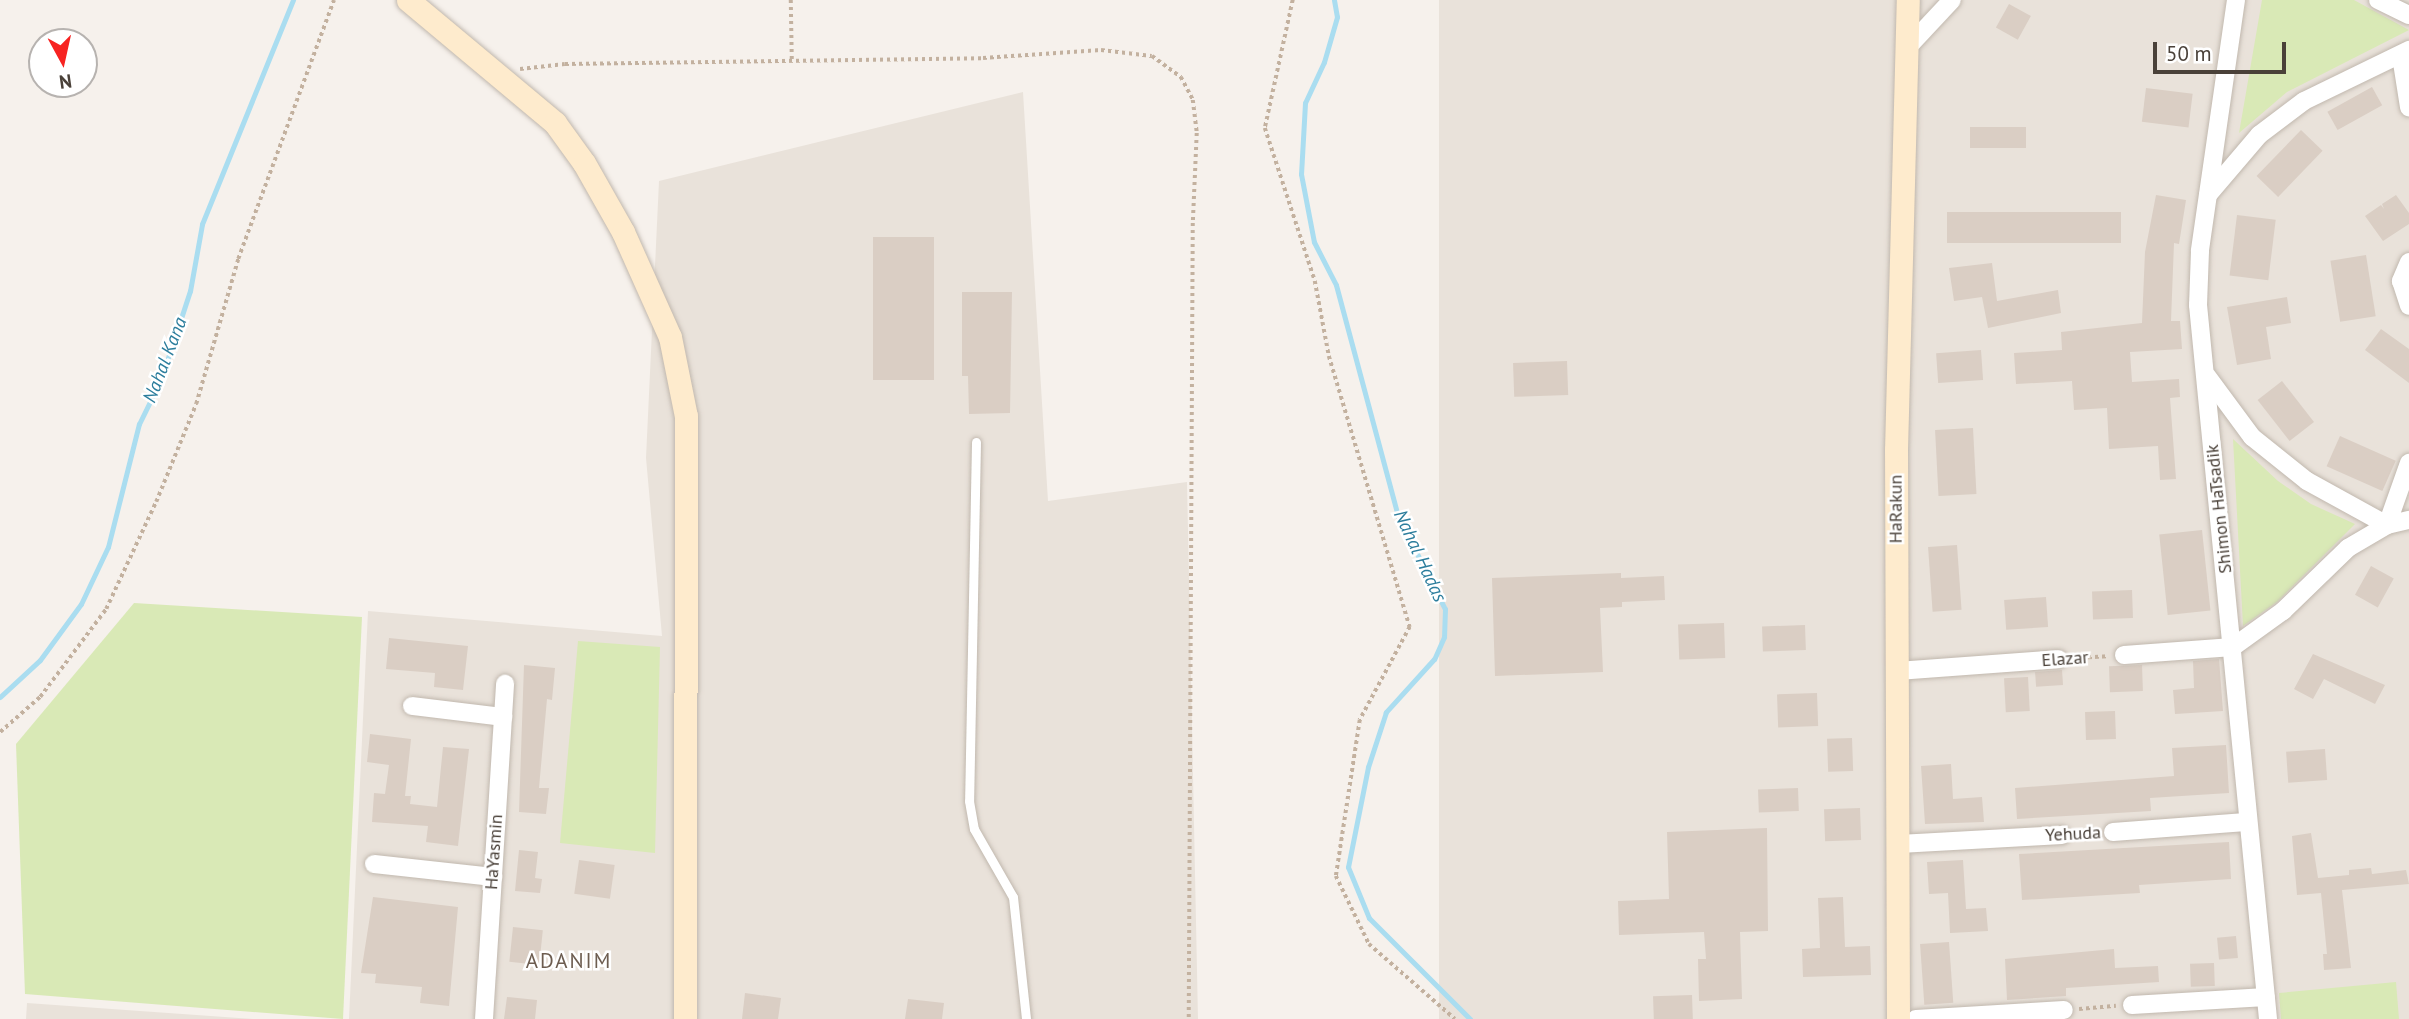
<!DOCTYPE html>
<style>
body{margin:0}
#map{position:relative;width:2409px;height:1019px;overflow:hidden;background:#f6f1ec;font-family:"PT Sans",sans-serif}
div>[style]{position:absolute}
.residential>*{inset:0;background:#e9e2da;transform-origin:0 0}
.green>*{inset:0;background:#d9e9b6}
.stream>*{height:5px;margin:-2.5px;padding:0 2.5px;transform-origin:2.5px;border-radius:2.5px;background:#aaddf0}
.building>*{inset:0;background:#dacec4;transform-origin:0 0}
.path>*{height:3.5px;margin-top:-1.75px;transform-origin:0;background:repeating-linear-gradient(90deg,#c3b19f 0 3.5px,transparent 0 7px)}
.roads{filter:drop-shadow(0 0 2px #c1b8ae) drop-shadow(0 0 2px #c1b8ae)}
.lane>*{height:9px;margin:-4.5px;padding:0 4.5px;transform-origin:4.5px;border-radius:4.5px;background:#fff}
.street>*{height:18px;margin:-9px;padding:0 9px;transform-origin:9px;border-radius:9px;background:#fff}
.secondary>*{height:23px;margin:-11.5px;padding:0 11.5px;transform-origin:11.5px;border-radius:11.5px;background:#feebcd}
span{translate:-50% -50%;white-space:nowrap;text-align:center;line-height:1.15;-webkit-text-stroke:5px #fff;paint-order:stroke}
.street-label{font-size:18px;color:#4a4139}
.water-label{font-size:19px;color:#2d7e9d;font-style:italic}
.quarter-label{font-size:21px;color:#6d5d50;letter-spacing:2px}
.north{position:absolute;left:28px;top:28px;width:70px;height:70px;box-sizing:border-box;background:#fff;border:2px solid #b7b3b0;border-radius:50%;rotate:172deg;font-size:19px;font-weight:700;line-height:28px;text-align:center;color:#4a4139}
.north::after{content:'';display:block;margin:auto;width:24px;height:32px;background:#f72321;clip-path:polygon(50% 0,100% 100%,50% 72%,0 100%)}
.scale{position:absolute;left:2153px;top:42px;width:133px;height:32px;box-sizing:border-box;border:4px solid #4a4139;border-top:0;padding-left:9px;font-size:21px;line-height:24px;white-space:nowrap;color:#4a4139;-webkit-text-stroke:5px #fff;paint-order:stroke}
</style>
<div id="map">
<div class="residential">
<div style="left:1439px;top:0;width:970px;height:1022px"></div>
<div style="clip-path:polygon(1023px 92px,1048px 501px,1187px 482px,1198px 1019px,349px 1019px,368px 611px,662px 636px,646px 458px,659px 181px)"></div>
<div style="clip-path:polygon(27px 1003px,253px 1019px,26px 1019px)"></div>
</div>
<div class="green">
<div style="clip-path:polygon(2262px 0,2354px 0,2409px 30px,2287px 92px,2239px 133px)"></div>
<div style="clip-path:polygon(2233px 439px,2278px 481px,2311px 504px,2355px 524px,2277px 602px,2243px 626px)"></div>
<div style="clip-path:polygon(134px 603px,362px 617px,343px 1019px,25px 994px,16px 744px)"></div>
<div style="clip-path:polygon(578px 641px,660px 647px,655px 853px,560px 843px)"></div>
<div style="clip-path:polygon(2396px 982px,2399px 1019px,2281px 1019px,2279px 993px)"></div>
</div>
<div class="stream">
<div style="left:1334px;top:0;width:17px;rotate:80deg"></div>
<div style="left:1337px;top:17px;width:47px;rotate:106.1deg"></div>
<div style="left:1324px;top:62px;width:45px;rotate:114.9deg"></div>
<div style="left:1305px;top:103px;width:71px;rotate:93.2deg"></div>
<div style="left:1301px;top:174px;width:69px;rotate:79.2deg"></div>
<div style="left:1314px;top:242px;width:48px;rotate:62.9deg"></div>
<div style="left:1336px;top:285px;width:239px;rotate:75deg"></div>
<div style="left:1398px;top:516px;width:104px;rotate:63.2deg"></div>
<div style="left:1445px;top:609px;width:28px;rotate:92deg"></div>
<div style="left:1444px;top:637px;width:24px;rotate:114deg"></div>
<div style="left:1434px;top:659px;width:72px;rotate:132.2deg"></div>
<div style="left:1386px;top:712px;width:58px;rotate:108.1deg"></div>
<div style="left:1368px;top:767px;width:102px;rotate:101.3deg"></div>
<div style="left:1348px;top:867px;width:55px;rotate:67.6deg"></div>
<div style="left:1369px;top:918px;width:143px;rotate:45deg"></div>
<div style="left:0;top:697px;width:54px;rotate:-42.8deg"></div>
<div style="left:40px;top:660px;width:69px;rotate:-53.8deg"></div>
<div style="left:81px;top:604px;width:63px;rotate:-64.7deg"></div>
<div style="left:108px;top:547px;width:127px;rotate:-75.9deg"></div>
<div style="left:139px;top:424px;width:50px;rotate:-63.9deg"></div>
<div style="left:161px;top:379px;width:93px;rotate:-71.8deg"></div>
<div style="left:190px;top:291px;width:68px;rotate:-79.8deg"></div>
<div style="left:202px;top:224px;width:242px;rotate:-67.9deg"></div>
</div>
<div class="building">
<div style="left:2009px;top:4px;width:25px;height:27px;rotate:29deg"></div>
<div style="left:2372px;top:87px;width:21px;height:51px;rotate:61deg"></div>
<div style="left:2146px;top:88px;width:47px;height:34px;rotate:7deg"></div>
<div style="left:1970px;top:127px;width:56px;height:21px"></div>
<div style="left:2301px;top:130px;width:30px;height:64px;rotate:44deg"></div>
<div style="clip-path:polygon(2156px 195px,2186px 200px,2179px 244px,2174px 243px,2171px 321px,2180px 321px,2182px 349px,2130px 352px,2132px 382px,2179px 379px,2180px 397px,2170px 398px,2176px 479px,2160px 480px,2158px 446px,2109px 449px,2107px 408px,2074px 410px,2072px 381px,2016px 384px,2014px 353px,2062px 350px,2061px 332px,2142px 323px,2145px 252px)"></div>
<div style="clip-path:polygon(2396px 195px,2409px 213px,2409px 224px,2383px 241px,2365px 216px,2381px 205px,2384px 209px,2382px 204px)"></div>
<div style="left:1947px;top:212px;width:174px;height:31px"></div>
<div style="left:2237px;top:215px;width:39px;height:61px;rotate:7deg"></div>
<div style="left:873px;top:237px;width:61px;height:143px"></div>
<div style="left:2366px;top:255px;width:62px;height:36px;rotate:81deg"></div>
<div style="clip-path:polygon(1992px 263px,1997px 301px,2058px 290px,2061px 313px,1988px 328px,1982px 297px,1954px 301px,1949px 268px)"></div>
<div style="clip-path:polygon(962px 292px,1012px 292px,1010px 413px,969px 414px,968px 376px,962px 376px)"></div>
<div style="clip-path:polygon(2287px 297px,2291px 323px,2266px 327px,2271px 359px,2237px 365px,2227px 307px)"></div>
<div style="clip-path:polygon(2381px 329px,2409px 349px,2409px 383px,2365px 350px)"></div>
<div style="left:1981px;top:350px;width:30px;height:45px;rotate:86deg"></div>
<div style="left:1567px;top:361px;width:34px;height:54px;rotate:88deg"></div>
<div style="left:2282px;top:381px;width:52px;height:31px;rotate:52deg"></div>
<div style="left:1973px;top:428px;width:66px;height:38px;rotate:87deg"></div>
<div style="left:2340px;top:436px;width:61px;height:33px;rotate:24deg"></div>
<div style="left:2202px;top:530px;width:81px;height:43px;rotate:84deg"></div>
<div style="left:1957px;top:545px;width:65px;height:29px;rotate:86deg"></div>
<div style="left:2371px;top:566px;width:26px;height:33px;rotate:29deg"></div>
<div style="clip-path:polygon(1621px 573px,1621px 578px,1664px 576px,1665px 600px,1622px 602px,1622px 607px,1600px 608px,1603px 672px,1495px 676px,1492px 578px)"></div>
<div style="left:2132px;top:590px;width:28px;height:40px;rotate:88deg"></div>
<div style="left:2046px;top:597px;width:30px;height:42px;rotate:86deg"></div>
<div style="left:1724px;top:623px;width:35px;height:46px;rotate:88deg"></div>
<div style="left:1805px;top:625px;width:25px;height:43px;rotate:88deg"></div>
<div style="clip-path:polygon(389px 638px,468px 646px,463px 690px,434px 687px,435px 673px,386px 669px)"></div>
<div style="clip-path:polygon(2313px 654px,2385px 685px,2375px 704px,2324px 679px,2313px 699px,2294px 689px)"></div>
<div style="clip-path:polygon(2219px 659px,2223px 711px,2175px 714px,2173px 690px,2194px 688px,2193px 661px)"></div>
<div style="clip-path:polygon(524px 665px,555px 668px,552px 700px,547px 699px,539px 788px,549px 788px,546px 814px,519px 812px)"></div>
<div style="left:2142px;top:665px;width:26px;height:33px;rotate:88deg"></div>
<div style="left:2062px;top:670px;width:15px;height:27px;rotate:86deg"></div>
<div style="left:2028px;top:677px;width:34px;height:24px;rotate:87deg"></div>
<div style="left:1817px;top:693px;width:33px;height:40px;rotate:88deg"></div>
<div style="left:2115px;top:711px;width:28px;height:30px;rotate:88deg"></div>
<div style="clip-path:polygon(370px 734px,411px 739px,405px 796px,411px 796px,410px 804px,437px 807px,443px 747px,469px 749px,458px 846px,426px 842px,428px 826px,372px 822px,374px 793px,385px 794px,389px 765px,367px 762px)"></div>
<div style="left:1852px;top:738px;width:33px;height:25px;rotate:88deg"></div>
<div style="clip-path:polygon(2226px 745px,2229px 793px,2150px 798px,2151px 811px,2017px 819px,2015px 788px,2174px 776px,2172px 748px)"></div>
<div style="left:2325px;top:749px;width:31px;height:39px;rotate:86deg"></div>
<div style="clip-path:polygon(1951px 764px,1953px 799px,1982px 797px,1984px 822px,1925px 824px,1921px 766px)"></div>
<div style="left:1798px;top:788px;width:23px;height:40px;rotate:88deg"></div>
<div style="left:1860px;top:808px;width:32px;height:36px;rotate:88deg"></div>
<div style="clip-path:polygon(1767px 828px,1768px 931px,1740px 932px,1742px 999px,1699px 1001px,1698px 959px,1706px 959px,1704px 932px,1619px 935px,1618px 901px,1669px 899px,1667px 832px)"></div>
<div style="clip-path:polygon(2311px 833px,2318px 878px,2349px 875px,2349px 870px,2371px 868px,2372px 874px,2406px 870px,2409px 884px,2342px 890px,2351px 968px,2324px 970px,2323px 954px,2327px 954px,2321px 893px,2297px 895px,2292px 836px)"></div>
<div style="clip-path:polygon(2229px 842px,2231px 879px,2139px 885px,2140px 893px,2022px 900px,2019px 854px)"></div>
<div style="clip-path:polygon(519px 850px,538px 852px,535px 878px,542px 879px,540px 893px,515px 891px)"></div>
<div style="left:579px;top:860px;width:36px;height:34px;rotate:8deg"></div>
<div style="clip-path:polygon(1963px 860px,1966px 909px,1986px 908px,1988px 931px,1950px 933px,1948px 893px,1929px 894px,1927px 862px)"></div>
<div style="clip-path:polygon(373px 897px,458px 907px,449px 1006px,420px 1003px,422px 987px,375px 983px,376px 974px,361px 973px)"></div>
<div style="clip-path:polygon(1843px 897px,1845px 947px,1870px 946px,1871px 975px,1803px 977px,1802px 949px,1820px 948px,1818px 898px)"></div>
<div style="left:513px;top:927px;width:30px;height:35px;rotate:6deg"></div>
<div style="left:2236px;top:936px;width:22px;height:19px;rotate:85deg"></div>
<div style="left:1949px;top:942px;width:61px;height:29px;rotate:86deg"></div>
<div style="clip-path:polygon(2114px 949px,2115px 968px,2158px 966px,2159px 982px,2066px 988px,2066px 996px,2007px 1000px,2005px 959px)"></div>
<div style="left:2214px;top:963px;width:23px;height:24px;rotate:88deg"></div>
<div style="clip-path:polygon(745px 993px,781px 998px,778px 1019px,742px 1019px)"></div>
<div style="left:1692px;top:995px;width:24px;height:39px;rotate:88deg"></div>
<div style="clip-path:polygon(507px 997px,537px 1000px,535px 1019px,504px 1019px)"></div>
<div style="clip-path:polygon(908px 999px,944px 1003px,942px 1019px,905px 1019px)"></div>
</div>
<div class="path">
<div style="left:791px;top:0;width:60px;rotate:89deg"></div>
<div style="left:1293px;top:0;width:131px;rotate:102.3deg"></div>
<div style="left:1265px;top:128px;width:161px;rotate:71.9deg"></div>
<div style="left:1315px;top:281px;width:76px;rotate:79.4deg"></div>
<div style="left:1329px;top:356px;width:283px;rotate:73.4deg"></div>
<div style="left:1410px;top:627px;width:106px;rotate:118.3deg"></div>
<div style="left:1360px;top:720px;width:158px;rotate:98.7deg"></div>
<div style="left:1336px;top:876px;width:76px;rotate:64.1deg"></div>
<div style="left:1369px;top:944px;width:114px;rotate:41.1deg"></div>
<div style="left:520px;top:69px;width:45px;rotate:-6.3deg"></div>
<div style="left:565px;top:64px;width:418px;rotate:-0.8deg"></div>
<div style="left:983px;top:58px;width:118px;rotate:-3.9deg"></div>
<div style="left:1101px;top:50px;width:51px;rotate:6.7deg"></div>
<div style="left:1152px;top:56px;width:36px;rotate:36deg"></div>
<div style="left:1181px;top:77px;width:26px;rotate:62deg"></div>
<div style="left:1193px;top:100px;width:33px;rotate:83deg"></div>
<div style="left:1197px;top:133px;width:90px;rotate:92.5deg"></div>
<div style="left:1193px;top:223px;width:796px;rotate:90.29deg"></div>
<div style="left:2074px;top:658px;width:34px;rotate:-3deg"></div>
<div style="left:0;top:732px;width:53px;rotate:-41.2deg"></div>
<div style="left:40px;top:697px;width:110px;rotate:-53.1deg"></div>
<div style="left:106px;top:609px;width:118px;rotate:-65deg"></div>
<div style="left:156px;top:502px;width:106px;rotate:-67.8deg"></div>
<div style="left:196px;top:404px;width:151px;rotate:-73.8deg"></div>
<div style="left:238px;top:259px;width:276px;rotate:-69.7deg"></div>
<div style="left:2077px;top:834px;width:20px;rotate:-3deg"></div>
<div style="left:2079px;top:1009px;width:37px;rotate:-5deg"></div>
</div>
<div class="roads">
<div class="lane">
<div style="left:976px;top:442px;width:359px;rotate:91.1deg"></div>
<div style="left:969px;top:801px;width:28px;rotate:80deg"></div>
<div style="left:974px;top:829px;width:78px;rotate:60.2deg"></div>
<div style="left:1013px;top:897px;width:123px;rotate:83.9deg"></div>
</div>
<div class="street">
<div style="left:2236px;top:0;width:254px;rotate:98.2deg"></div>
<div style="left:2200px;top:251px;width:54px;rotate:92.1deg"></div>
<div style="left:2198px;top:305px;width:717px;rotate:84.4deg"></div>
<div style="left:2378px;top:0;width:34px;rotate:26deg"></div>
<div style="left:1908px;top:47px;width:64px;rotate:-46.9deg"></div>
<div style="left:2401px;top:56px;width:52px;rotate:81.1deg"></div>
<div style="left:2208px;top:195px;width:79px;rotate:-49.6deg"></div>
<div style="left:2259px;top:135px;width:56px;rotate:-37.1deg"></div>
<div style="left:2304px;top:101px;width:117px;rotate:-25.9deg"></div>
<div style="left:2409px;top:262px;width:21px;rotate:113deg"></div>
<div style="left:2401px;top:281px;width:26px;rotate:72deg"></div>
<div style="left:2207px;top:376px;width:76px;rotate:53.6deg"></div>
<div style="left:2252px;top:437px;width:70px;rotate:38.7deg"></div>
<div style="left:2307px;top:481px;width:91px;rotate:28.8deg"></div>
<div style="left:2387px;top:525px;width:66px;rotate:-70.5deg"></div>
<div style="left:2124px;top:655px;width:109px;rotate:-4.2deg"></div>
<div style="left:2233px;top:647px;width:62px;rotate:-35.8deg"></div>
<div style="left:2283px;top:611px;width:91px;rotate:-44.1deg"></div>
<div style="left:2348px;top:548px;width:45px;rotate:-30.5deg"></div>
<div style="left:2387px;top:525px;width:23px;rotate:-13deg"></div>
<div style="left:1896px;top:671px;width:163px;rotate:-4.2deg"></div>
<div style="left:412px;top:706px;width:92px;rotate:6.9deg"></div>
<div style="left:2113px;top:832px;width:133px;rotate:-4.3deg"></div>
<div style="left:1899px;top:844px;width:163px;rotate:-3.2deg"></div>
<div style="left:374px;top:864px;width:120px;rotate:6.2deg"></div>
<div style="left:2132px;top:1005px;width:134px;rotate:-3.4deg"></div>
<div style="left:484px;top:1019px;width:336px;rotate:-86.4deg"></div>
<div style="left:1916px;top:1019px;width:148px;rotate:-3.5deg"></div>
</div>
<div class="secondary">
<div style="left:408px;top:0;width:192px;rotate:39.9deg"></div>
<div style="left:555px;top:123px;width:49px;rotate:54.1deg"></div>
<div style="left:584px;top:163px;width:79px;rotate:60.5deg"></div>
<div style="left:623px;top:232px;width:115px;rotate:65.9deg"></div>
<div style="left:670px;top:337px;width:81px;rotate:78.6deg"></div>
<div style="left:686px;top:416px;width:603px;rotate:90.1deg"></div>
<div style="left:1898px;top:1019px;width:569px;rotate:-90.2deg"></div>
<div style="left:1896px;top:450px;width:450px;rotate:-88.5deg"></div>
</div>
</div>
<div class="street-label">
<span style="left:1896px;top:509px;rotate:-90deg">HaRakun</span>
<span style="left:2219px;top:509px;rotate:-96deg">Shimon HaTsadik</span>
<span style="left:2065px;top:659px;rotate:-4deg">Elazar</span>
<span style="left:2073px;top:834px;rotate:-3deg">Yehuda</span>
<span style="left:494px;top:852px;rotate:-86deg">HaYasmin</span>
</div>
<div class="water-label">
<span style="left:165px;top:360px;rotate:-69deg">Nahal Kana</span>
<span style="left:1420px;top:556px;rotate:65deg">Nahal Hadas</span>
</div>
<div class="quarter-label">
<span style="left:569px;top:961px">ADANIM</span>
</div>
<div class="north">N</div>
<div class="scale">50 m</div>
</div>
